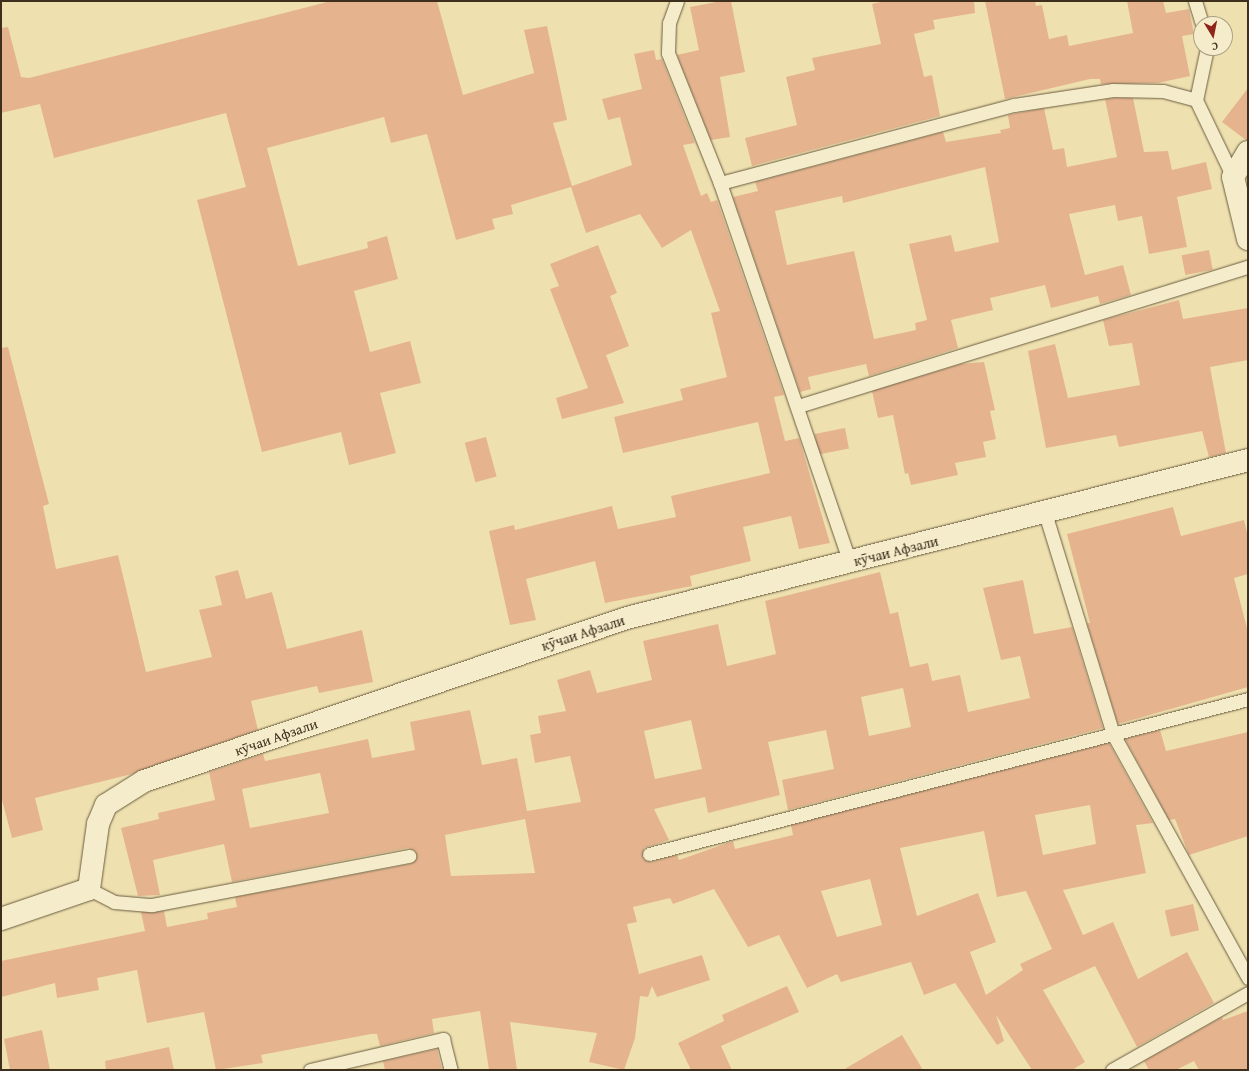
<!DOCTYPE html>
<meta charset="utf-8">
<style>
body{margin:0}
#map{position:relative;width:1249px;height:1071px;overflow:hidden;background:#efe1af;font-family:"Gentium Book Plus",serif}
div>[style]{position:absolute}
.building>*{inset:0;background:#e5b48f;transform-origin:0 0}
.roads{filter:drop-shadow(0 0 1px #6a5c40) drop-shadow(0 0 1px #6a5c40)}
.lane>*{height:13px;margin:-6.5px;padding:0 6.5px;transform-origin:6.5px;border-radius:6.5px;background:#f5eccb}
.street>*{height:22px;margin:-11px;padding:0 11px;transform-origin:11px;border-radius:11px;background:#f5eccb}
span{translate:-50% -50%;white-space:nowrap;text-align:center;line-height:1.15;-webkit-text-stroke:3.5px #f5eccb;paint-order:stroke}
.street-label{font-size:14px;color:#3d2f1b}
.frame{position:absolute;inset:0;border:2px solid #3d2f1b;pointer-events:none}
.north{position:absolute;left:1193px;top:16px;width:40px;height:40px;box-sizing:border-box;background:#f5eccb;border:1px solid #aba085;border-radius:50%;rotate:170deg;font-size:11px;font-weight:700;line-height:16px;text-align:center;color:#3d2f1b}
.north::after{content:'';display:block;margin:auto;width:14px;height:18px;background:#8f2418;clip-path:polygon(50% 0,100% 100%,50% 72%,0 100%)}
</style>
<div id="map">
<div class="building">
<div style="clip-path:polygon(331px 1px,437px 1px,463px 95px,534px 73px,524px 30px,547px 26px,567px 120px,553px 123px,572px 186px,632px 165px,620px 117px,608px 120px,602px 99px,642px 89px,634px 54px,654px 50px,656px 60px,662px 59px,695px 143px,683px 145px,701px 196px,707px 193px,711px 202px,717px 200px,784px 395px,774px 397px,785px 441px,799px 438px,830px 543px,799px 549px,791px 516px,743px 527px,751px 561px,690px 576px,692px 586px,605px 603px,595px 561px,526px 579px,536px 620px,510px 625px,489px 531px,514px 525px,515px 530px,612px 506px,618px 529px,676px 517px,671px 496px,770px 473px,758px 422px,623px 453px,614px 417px,683px 400px,680px 389px,727px 377px,711px 313px,720px 311px,691px 230px,662px 248px,640px 214px,586px 233px,571px 187px,511px 205px,513px 214px,492px 219px,495px 229px,456px 240px,427px 134px,391px 143px,384px 117px,267px 148px,298px 266px,368px 248px,367px 242px,387px 236px,398px 279px,354px 291px,370px 352px,410px 341px,421px 383px,380px 393px,396px 453px,349px 465px,341px 432px,262px 452px,197px 200px,246px 187px,226px 113px,54px 158px,40px 104px,1px 113px,1px 28px,8px 27px,21px 77px,29px 78px)"></div>
<div style="clip-path:polygon(722px 1px,731px 1px,745px 72px,720px 77px,730px 137px,711px 140px,677px 55px,699px 50px,690px 7px)"></div>
<div style="clip-path:polygon(885px 1px,974px 1px,975px 13px,933px 20px,935px 29px,914px 34px,924px 77px,932px 75px,940px 116px,752px 166px,745px 138px,797px 125px,786px 77px,815px 70px,812px 58px,881px 44px,872px 4px)"></div>
<div style="clip-path:polygon(985px 1px,1035px 1px,1036px 6px,1042px 5px,1049px 39px,1067px 35px,1069px 46px,1133px 33px,1127px 1px,1163px 1px,1166px 13px,1189px 9px,1194px 34px,1182px 36px,1190px 76px,1158px 83px,1101px 84px,1100px 79px,1090px 79px,1005px 99px)"></div>
<div style="clip-path:polygon(1248px 88px,1248px 140px,1246px 140px,1222px 122px)"></div>
<div style="clip-path:polygon(evenodd,1114px 98px,1133px 98px,1144px 152px,1168px 151px,1172px 170px,1206px 162px,1212px 189px,1177px 197px,1187px 247px,1149px 254px,1142px 216px,1118px 221px,1115px 205px,1069px 214px,1085px 275px,1123px 265px,1131px 295px,1100px 304px,1098px 296px,1051px 308px,1045px 285px,990px 298px,993px 310px,951px 320px,958px 348px,869px 376px,866px 364px,808px 377px,811px 389px,800px 392px,733px 197px,758px 191px,755px 182px,943px 132px,946px 142px,1001px 133px,1000px 130px,1010px 128px,1008px 115px,1044px 108px,1053px 150px,1064px 148px,1067px 167px,1117px 157px,1105px 99px,1114px 98px,985px 167px,999px 242px,955px 252px,951px 235px,909px 244px,927px 320px,915px 323px,916px 330px,874px 339px,854px 251px,787px 265px,775px 211px,842px 196px,843px 203px,985px 167px)"></div>
<div style="clip-path:polygon(598px 245px,617px 293px,610px 296px,629px 346px,606px 355px,624px 403px,562px 419px,556px 398px,588px 388px,550px 289px,559px 286px,550px 264px)"></div>
<div style="left:1209px;top:250px;width:20px;height:28px;rotate:79deg"></div>
<div style="clip-path:polygon(1179px 300px,1183px 319px,1248px 308px,1248px 360px,1210px 367px,1226px 453px,1209px 457px,1202px 431px,1119px 447px,1116px 435px,1046px 448px,1028px 351px,1055px 344px,1068px 398px,1140px 385px,1132px 343px,1109px 346px,1103px 320px)"></div>
<div style="clip-path:polygon(8px 347px,49px 504px,43px 506px,56px 569px,118px 555px,146px 672px,212px 657px,199px 610px,222px 605px,215px 576px,238px 570px,246px 599px,272px 592px,287px 649px,362px 630px,373px 682px,319px 693px,317px 686px,251px 701px,258px 730px,132px 774px,35px 798px,43px 830px,12px 838px,1px 796px,1px 348px)"></div>
<div style="clip-path:polygon(984px 362px,995px 410px,990px 411px,996px 439px,983px 442px,986px 457px,955px 463px,958px 475px,911px 485px,908px 473px,905px 474px,893px 415px,878px 418px,872px 391px,961px 364px)"></div>
<div style="left:845px;top:428px;width:21px;height:31px;rotate:79deg"></div>
<div style="left:486px;top:437px;width:41px;height:22px;rotate:75deg"></div>
<div style="clip-path:polygon(1173px 507px,1181px 536px,1244px 520px,1248px 537px,1248px 574px,1234px 578px,1248px 632px,1248px 687px,1118px 724px,1087px 623px,1090px 623px,1067px 534px)"></div>
<div style="clip-path:polygon(evenodd,880px 572px,890px 614px,898px 612px,910px 667px,928px 663px,932px 681px,960px 675px,968px 712px,1030px 698px,1020px 656px,1001px 660px,983px 588px,1023px 580px,1034px 634px,1072px 627px,1103px 728px,788px 810px,782px 780px,834px 769px,826px 730px,768px 742px,780px 795px,708px 813px,705px 797px,654px 809px,669px 840px,644px 848px,643px 859px,651px 862px,677px 855px,679px 860px,733px 841px,735px 849px,793px 835px,791px 825px,1109px 743px,1153px 823px,1136px 825px,1146px 873px,1063px 890px,1083px 935px,1113px 922px,1138px 979px,1187px 952px,1214px 1003px,1137px 1047px,1095px 966px,1043px 990px,1085px 1062px,1072px 1070px,1032px 1070px,996px 1015px,1004px 1041px,997px 1045px,955px 983px,924px 995px,911px 962px,841px 982px,837px 974px,807px 988px,779px 935px,748px 947px,714px 889px,673px 904px,670px 898px,633px 907px,637px 922px,627px 924px,639px 974px,702px 955px,710px 980px,657px 997px,652px 986px,648px 997px,640px 996px,635px 1038px,624px 1070px,589px 1062px,597px 1033px,510px 1022px,517px 1070px,489px 1070px,480px 1011px,432px 1019px,434px 1033px,380px 1046px,377px 1034px,371px 1034px,261px 1055px,263px 1063px,216px 1070px,204px 1012px,147px 1023px,137px 970px,97px 978px,99px 990px,57px 998px,55px 983px,1px 997px,1px 961px,145px 931px,141px 912px,164px 911px,167px 927px,208px 919px,207px 913px,237px 907px,235px 897px,410px 864px,416px 859px,415px 851px,408px 848px,232px 882px,224px 844px,153px 860px,160px 895px,138px 896px,121px 828px,159px 819px,158px 813px,215px 800px,209px 772px,263px 754px,265px 761px,368px 739px,372px 758px,415px 750px,410px 722px,470px 710px,482px 765px,517px 758px,527px 811px,581px 802px,570px 756px,535px 763px,530px 735px,541px 733px,538px 716px,566px 711px,557px 680px,590px 670px,597px 693px,652px 680px,643px 641px,718px 624px,727px 666px,776px 654px,765px 601px,880px 572px,903px 688px,911px 727px,869px 736px,861px 697px,903px 688px,880px 572px,691px 720px,702px 769px,655px 779px,644px 731px,691px 720px,880px 572px,320px 773px,329px 813px,250px 828px,242px 789px,320px 773px,880px 572px,1090px 805px,1096px 844px,1043px 855px,1035px 815px,1090px 805px,880px 572px,525px 819px,535px 873px,451px 876px,445px 835px,525px 819px,880px 572px,984px 831px,997px 897px,1026px 891px,1052px 949px,1020px 964px,1023px 970px,986px 995px,970px 952px,996px 942px,978px 893px,917px 916px,900px 848px,984px 831px,880px 572px,870px 879px,882px 925px,837px 937px,821px 891px,870px 879px)"></div>
<div style="clip-path:polygon(1160px 730px,1166px 751px,1248px 732px,1248px 836px,1189px 855px,1175px 819px,1169px 820px,1125px 739px)"></div>
<div style="left:1193px;top:904px;width:27px;height:29px;rotate:77deg"></div>
<div style="clip-path:polygon(787px 986px,799px 1012px,721px 1046px,732px 1070px,691px 1070px,678px 1043px,724px 1021px,722px 1015px)"></div>
<div style="clip-path:polygon(1248px 1011px,1248px 1070px,1199px 1070px,1194px 1061px,1176px 1070px,1149px 1070px,1144px 1061px,1222px 1017px,1223px 1020px)"></div>
<div style="clip-path:polygon(42px 1030px,50px 1070px,10px 1070px,4px 1039px)"></div>
<div style="clip-path:polygon(902px 1035px,923px 1070px,843px 1070px,880px 1048px)"></div>
<div style="clip-path:polygon(169px 1047px,174px 1070px,106px 1070px,105px 1061px)"></div>
<div style="clip-path:polygon(437px 1049px,442px 1070px,385px 1070px,383px 1061px)"></div>
</div>
<div class="roads">
<div class="lane">
<div style="left:677px;top:1px;width:23px;rotate:110deg"></div>
<div style="left:669px;top:23px;width:30px;rotate:92deg"></div>
<div style="left:668px;top:53px;width:140px;rotate:68.2deg"></div>
<div style="left:720px;top:183px;width:401px;rotate:71.1deg"></div>
<div style="left:1195px;top:1px;width:24px;rotate:73deg"></div>
<div style="left:1207px;top:48px;width:53px;rotate:101.9deg"></div>
<div style="left:1196px;top:100px;width:85px;rotate:64.3deg"></div>
<div style="left:720px;top:183px;width:304px;rotate:-14.9deg"></div>
<div style="left:1014px;top:105px;width:100px;rotate:-8.6deg"></div>
<div style="left:1113px;top:90px;width:50px;rotate:1.1deg"></div>
<div style="left:1163px;top:91px;width:34px;rotate:15deg"></div>
<div style="left:798px;top:406px;width:471px;rotate:-17.2deg"></div>
<div style="left:1045px;top:513px;width:231px;rotate:72.9deg"></div>
<div style="left:1113px;top:734px;width:279px;rotate:61deg"></div>
<div style="left:649px;top:854px;width:619px;rotate:-14.51deg"></div>
<div style="left:89px;top:889px;width:28px;rotate:27deg"></div>
<div style="left:114px;top:902px;width:38px;rotate:5deg"></div>
<div style="left:152px;top:905px;width:262px;rotate:-10.8deg"></div>
<div style="left:310px;top:1070px;width:137px;rotate:-13.1deg"></div>
<div style="left:443px;top:1039px;width:32px;rotate:76deg"></div>
<div style="left:1112px;top:1070px;width:156px;rotate:-29.5deg"></div>
</div>
<div class="street">
<div style="left:1248px;top:152px;width:29px;rotate:121deg"></div>
<div style="left:1233px;top:177px;width:64px;rotate:76.4deg"></div>
<div style="left:1px;top:919px;width:93px;rotate:-18.8deg"></div>
<div style="left:89px;top:889px;width:66px;rotate:-82.1deg"></div>
<div style="left:98px;top:824px;width:21px;rotate:-67deg"></div>
<div style="left:106px;top:805px;width:45px;rotate:-32.3deg"></div>
<div style="left:144px;top:781px;width:510px;rotate:-18.65deg"></div>
<div style="left:627px;top:618px;width:641px;rotate:-14.27deg"></div>
</div>
</div>
<div class="street-label">
<span style="left:896px;top:551px;rotate:-14deg">кӯчаи Афзали</span>
<span style="left:583px;top:633px;rotate:-18deg">кӯчаи Афзали</span>
<span style="left:276px;top:737px;rotate:-19deg">кӯчаи Афзали</span>
</div>
<div class="frame"></div>
<div class="north">С</div>
</div>
